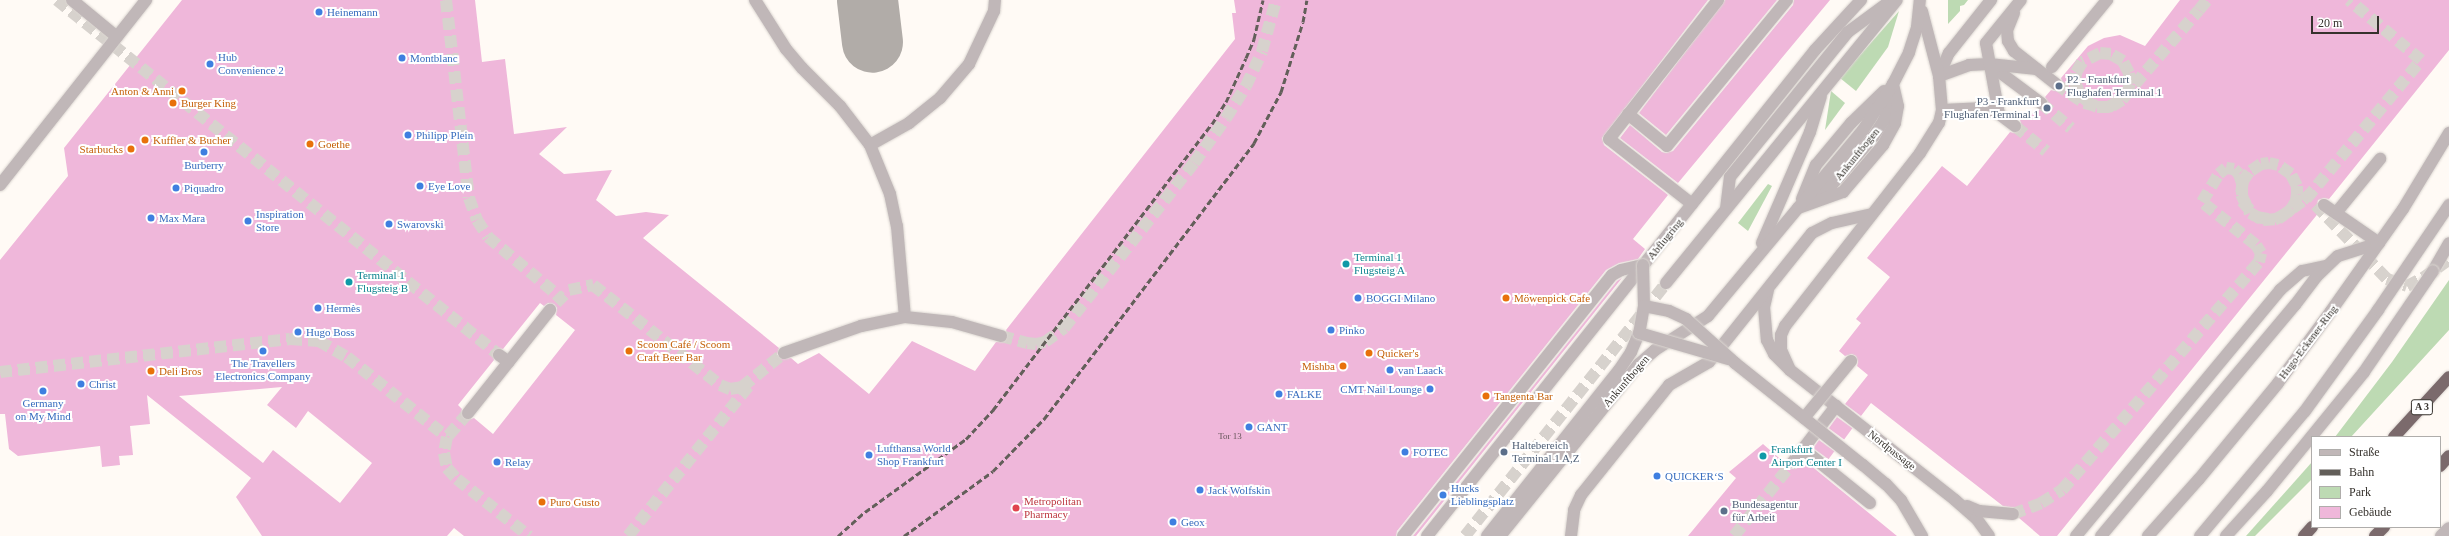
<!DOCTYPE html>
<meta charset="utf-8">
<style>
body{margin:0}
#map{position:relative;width:2449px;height:536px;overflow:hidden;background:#fffaf5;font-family:Georgia,serif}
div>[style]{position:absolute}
.green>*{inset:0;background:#bddab3}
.taxiway>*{height:61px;margin:-30.5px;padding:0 30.5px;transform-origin:30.5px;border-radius:30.5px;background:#b1aca8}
.building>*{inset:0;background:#efb7da;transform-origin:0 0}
.minor-tunnel>*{height:12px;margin-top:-6px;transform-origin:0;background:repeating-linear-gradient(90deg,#d7d2cd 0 12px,transparent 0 18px)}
.roads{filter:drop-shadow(0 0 1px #dbd6d1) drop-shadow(0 0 1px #dbd6d1)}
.minor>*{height:12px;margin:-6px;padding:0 6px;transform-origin:6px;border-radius:6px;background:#c0b7b8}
.highway>*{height:12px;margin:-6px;padding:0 6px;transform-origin:6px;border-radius:6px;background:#7b6a6c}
.rail>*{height:3px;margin-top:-1.5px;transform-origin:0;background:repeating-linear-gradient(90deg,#635f5a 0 6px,transparent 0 9px)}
.bridges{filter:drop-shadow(0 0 1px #dbd6d1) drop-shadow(0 0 1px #dbd6d1)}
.minor-bridge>*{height:12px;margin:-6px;padding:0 6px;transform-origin:6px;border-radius:6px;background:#c0b7b8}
.dots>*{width:11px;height:11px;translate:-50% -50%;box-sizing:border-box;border:2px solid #fff;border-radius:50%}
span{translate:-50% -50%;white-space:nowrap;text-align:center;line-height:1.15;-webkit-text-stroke:4px #fff;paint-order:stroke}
.number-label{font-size:9px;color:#645358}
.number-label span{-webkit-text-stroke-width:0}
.shield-label span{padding:1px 3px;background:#fff;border:1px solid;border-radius:3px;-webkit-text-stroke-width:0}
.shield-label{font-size:10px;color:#36322d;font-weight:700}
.shop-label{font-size:11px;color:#366cbe}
.left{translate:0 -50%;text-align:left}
.right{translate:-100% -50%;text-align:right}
.service-label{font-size:11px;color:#4e5e75}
.food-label{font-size:11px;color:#c56008}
.street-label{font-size:11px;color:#36322d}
.culture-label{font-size:11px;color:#0d838f}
.health-label{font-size:11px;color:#be3a42}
.legend{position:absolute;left:2311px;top:436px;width:130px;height:92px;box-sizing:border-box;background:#fff;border:1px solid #afadab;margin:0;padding:5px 7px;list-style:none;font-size:12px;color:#36322d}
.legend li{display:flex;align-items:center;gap:8px;height:20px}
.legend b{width:20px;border:1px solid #afadab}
.scale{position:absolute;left:2311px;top:16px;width:68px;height:18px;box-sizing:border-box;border:2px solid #36322d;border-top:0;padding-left:5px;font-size:12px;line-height:14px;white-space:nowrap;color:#36322d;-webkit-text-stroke:3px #fff;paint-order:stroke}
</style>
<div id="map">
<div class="green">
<div style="clip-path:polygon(1948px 0,1968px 0,1964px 5px,1960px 6px,1960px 11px,1948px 24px)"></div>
<div style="clip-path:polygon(1899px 11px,1888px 47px,1856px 91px,1840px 78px)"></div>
<div style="clip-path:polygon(1831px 91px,1845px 103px,1825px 130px)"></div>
<div style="clip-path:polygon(1768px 184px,1772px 186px,1748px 231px,1738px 223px)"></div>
<div style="clip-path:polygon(2449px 280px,2449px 330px,2351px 437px,2335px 437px,2392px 362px)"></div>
<div style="clip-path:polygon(2312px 462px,2312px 479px,2255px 536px,2246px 536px)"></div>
</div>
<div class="taxiway">
<div style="left:867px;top:0;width:42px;rotate:83.2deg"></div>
</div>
<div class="building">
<div style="clip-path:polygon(evenodd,182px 0,475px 0,482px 62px,505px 59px,514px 134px,567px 127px,539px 154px,564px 174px,612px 170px,596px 200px,616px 216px,646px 212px,669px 215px,643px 238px,779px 348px,777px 355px,779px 359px,791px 358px,798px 364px,819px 353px,869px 394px,912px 341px,975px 371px,996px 342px,1006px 341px,1008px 335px,1006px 330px,1235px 39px,1232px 13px,1236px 13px,1234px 0,1708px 0,1602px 138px,1604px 145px,1668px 195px,1633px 239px,1645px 249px,1638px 259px,1619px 263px,1606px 270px,1397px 531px,1396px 536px,464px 536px,454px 528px,447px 536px,262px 536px,236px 497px,251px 478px,147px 395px,150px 424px,130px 426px,133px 455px,119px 456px,120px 465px,102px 467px,100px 446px,18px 456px,9px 449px,5px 414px,0 414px,0 260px,68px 176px,64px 148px,182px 0,540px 303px,544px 306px,548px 303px,554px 304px,557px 308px,556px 315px,575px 330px,493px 434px,474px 418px,467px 420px,464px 419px,461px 415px,462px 409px,458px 405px,494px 360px,493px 351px,496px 348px,503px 349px,540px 303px,182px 0,282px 387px,267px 405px,296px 428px,308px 411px,372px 463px,340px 503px,273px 450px,263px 463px,179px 396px,282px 387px)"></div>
<div style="clip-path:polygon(1725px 0,1777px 0,1666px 135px,1639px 113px)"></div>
<div style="clip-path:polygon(1794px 0,1830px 0,1678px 183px,1620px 138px,1630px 125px,1662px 152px,1666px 153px,1673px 151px,1793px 5px)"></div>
<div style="clip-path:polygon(2180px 0,2449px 0,2449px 50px,2329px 199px,2324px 198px,2318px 200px,2317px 205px,2320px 211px,2057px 536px,2040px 536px,2019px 518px,2020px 514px,2018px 508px,2003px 506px,1871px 403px,1861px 416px,1845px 404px,1868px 375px,1857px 366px,1858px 362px,1856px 356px,1852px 354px,1845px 356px,1839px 351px,1861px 323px,1856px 319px,1890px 277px,1867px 258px,1942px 166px,1967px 186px,2010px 132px,2014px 133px,2021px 131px,2022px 127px,2020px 120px,2025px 114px,2029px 118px,2036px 109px,2041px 110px,2047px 108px,2048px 103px,2045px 97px,2051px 90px,2055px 91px,2062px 89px,2063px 85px,2061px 78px,2088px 46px,2104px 38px,2120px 35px,2145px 46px)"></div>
<div style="clip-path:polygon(1622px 278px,1416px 536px,1413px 536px,1617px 281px)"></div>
<div style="left:1837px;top:417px;width:19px;height:14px;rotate:36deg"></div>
<div style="left:1819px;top:440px;width:19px;height:10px;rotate:36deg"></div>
<div style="clip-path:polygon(1763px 444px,1792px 469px,1796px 469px,1804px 460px,1897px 536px,1688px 536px,1736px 478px,1729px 472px)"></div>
</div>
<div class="minor-tunnel">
<div style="left:57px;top:0;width:567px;rotate:38.77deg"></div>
<div style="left:446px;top:0;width:199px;rotate:83.4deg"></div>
<div style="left:469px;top:198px;width:23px;rotate:70deg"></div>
<div style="left:477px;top:220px;width:20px;rotate:57deg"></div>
<div style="left:488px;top:237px;width:95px;rotate:39.9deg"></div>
<div style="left:2056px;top:84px;width:34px;rotate:34deg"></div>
<div style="left:2084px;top:103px;width:18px;rotate:13deg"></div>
<div style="left:2102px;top:107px;width:5px"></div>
<div style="left:2107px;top:107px;width:5px;rotate:-11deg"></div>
<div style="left:2112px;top:106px;width:12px;rotate:-31deg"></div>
<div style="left:2122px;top:100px;width:5px;rotate:-53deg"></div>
<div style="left:2125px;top:96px;width:4px;rotate:-63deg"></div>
<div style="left:2127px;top:92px;width:9px;rotate:-69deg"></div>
<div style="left:2130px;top:84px;width:11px;rotate:-95deg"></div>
<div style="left:2129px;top:73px;width:13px;rotate:-117deg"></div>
<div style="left:2123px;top:61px;width:14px;rotate:-150deg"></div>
<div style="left:2111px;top:54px;width:11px;rotate:-175deg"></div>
<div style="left:2100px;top:53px;width:20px;rotate:153deg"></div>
<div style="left:2082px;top:62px;width:13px;rotate:119deg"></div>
<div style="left:2076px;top:73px;width:9px;rotate:96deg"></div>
<div style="left:2075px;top:82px;width:14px;rotate:69deg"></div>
<div style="left:2080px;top:95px;width:14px;rotate:39deg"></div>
<div style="left:2091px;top:104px;width:7px;rotate:27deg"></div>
<div style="left:2097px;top:107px;width:12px"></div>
<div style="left:2109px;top:107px;width:17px;rotate:-33deg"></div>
<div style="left:2123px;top:98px;width:116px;rotate:-49.2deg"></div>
<div style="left:2199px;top:10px;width:13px;rotate:-51deg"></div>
<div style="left:2041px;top:103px;width:39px;rotate:40deg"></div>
<div style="left:2015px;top:126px;width:40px;rotate:39deg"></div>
<div style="left:2303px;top:192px;width:121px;rotate:46deg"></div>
<div style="left:2387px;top:279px;width:21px;rotate:19deg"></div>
<div style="left:2407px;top:286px;width:18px;rotate:-27deg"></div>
<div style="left:2423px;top:278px;width:32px;rotate:-35deg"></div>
<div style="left:556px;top:303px;width:18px;rotate:-45deg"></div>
<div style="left:569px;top:290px;width:25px;rotate:-12deg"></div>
<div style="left:593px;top:285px;width:162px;rotate:38.2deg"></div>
<div style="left:720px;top:385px;width:11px;rotate:22deg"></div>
<div style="left:730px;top:389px;width:12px;rotate:-9deg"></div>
<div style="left:742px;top:387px;width:54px;rotate:-39deg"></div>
<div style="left:1001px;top:336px;width:27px;rotate:15deg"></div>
<div style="left:1027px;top:343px;width:9px;rotate:6deg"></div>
<div style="left:1036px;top:344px;width:9px;rotate:-13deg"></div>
<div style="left:1045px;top:342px;width:24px;rotate:-36deg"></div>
<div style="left:1064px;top:328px;width:210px;rotate:-51.8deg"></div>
<div style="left:1194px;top:163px;width:55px;rotate:-54.6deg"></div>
<div style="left:1226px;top:118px;width:38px;rotate:-58deg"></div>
<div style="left:1246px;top:86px;width:38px;rotate:-65deg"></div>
<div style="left:1262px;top:51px;width:53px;rotate:-74.6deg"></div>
<div style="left:0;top:372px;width:292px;rotate:-6.5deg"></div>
<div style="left:290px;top:339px;width:29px;rotate:4deg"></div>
<div style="left:319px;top:341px;width:32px;rotate:30deg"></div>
<div style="left:347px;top:357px;width:128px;rotate:38.7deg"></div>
<div style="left:468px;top:413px;width:32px;rotate:131deg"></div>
<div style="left:447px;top:437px;width:16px;rotate:101deg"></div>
<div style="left:444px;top:453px;width:15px;rotate:79deg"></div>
<div style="left:447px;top:468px;width:15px;rotate:48deg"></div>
<div style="left:457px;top:479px;width:92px;rotate:38.4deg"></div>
<div style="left:2013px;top:514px;width:30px;rotate:-21deg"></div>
<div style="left:2041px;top:503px;width:25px;rotate:-32deg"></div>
<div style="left:2062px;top:490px;width:301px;rotate:-49.2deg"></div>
<div style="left:2259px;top:262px;width:9px;rotate:-77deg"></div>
<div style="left:2261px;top:253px;width:9px;rotate:-122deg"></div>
<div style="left:2256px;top:245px;width:69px;rotate:-141.5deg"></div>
<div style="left:2202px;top:202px;width:33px;rotate:-59deg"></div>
<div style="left:2219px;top:174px;width:9px;rotate:-41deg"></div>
<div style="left:2226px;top:168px;width:8px;rotate:7deg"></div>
<div style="left:2234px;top:169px;width:7px;rotate:45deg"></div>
<div style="left:2239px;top:174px;width:9px;rotate:72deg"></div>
<div style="left:2242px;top:183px;width:18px;rotate:90deg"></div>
<div style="left:2242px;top:201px;width:21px;rotate:49deg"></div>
<div style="left:2256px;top:217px;width:18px;rotate:9deg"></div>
<div style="left:2274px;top:220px;width:15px;rotate:-28deg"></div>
<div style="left:2287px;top:213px;width:7px;rotate:-45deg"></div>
<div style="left:2292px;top:208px;width:8px;rotate:-60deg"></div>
<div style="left:2296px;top:201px;width:7px;rotate:-82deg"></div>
<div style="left:2297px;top:194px;width:8px;rotate:-90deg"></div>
<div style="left:2297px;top:186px;width:13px;rotate:-117deg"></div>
<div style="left:2291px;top:174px;width:16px;rotate:-145deg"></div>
<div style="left:2278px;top:165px;width:9px;rotate:-167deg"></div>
<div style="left:2269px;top:163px;width:8px;rotate:173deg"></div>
<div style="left:2261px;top:164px;width:14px;rotate:146deg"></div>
<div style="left:2249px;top:172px;width:11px;rotate:124deg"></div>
<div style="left:2243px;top:181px;width:13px;rotate:99deg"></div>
<div style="left:2241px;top:194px;width:21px;rotate:65deg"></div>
<div style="left:2250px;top:213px;width:15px;rotate:28deg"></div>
<div style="left:2263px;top:220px;width:15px;rotate:-4deg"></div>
<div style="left:2278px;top:219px;width:34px;rotate:-36deg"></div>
<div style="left:2306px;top:199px;width:180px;rotate:-50.4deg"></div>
<div style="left:2421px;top:60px;width:94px;rotate:-140.2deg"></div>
<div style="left:628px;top:536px;width:196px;rotate:-51.2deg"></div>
<div style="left:1465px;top:536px;width:323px;rotate:-51.5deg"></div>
<div style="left:1734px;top:536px;width:95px;rotate:-51.4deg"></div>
</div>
<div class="roads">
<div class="minor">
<div style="left:72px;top:0;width:58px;rotate:39.4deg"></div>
<div style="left:755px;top:0;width:58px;rotate:57.7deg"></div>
<div style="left:786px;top:49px;width:25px;rotate:50deg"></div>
<div style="left:802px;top:68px;width:54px;rotate:45deg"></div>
<div style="left:840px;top:106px;width:49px;rotate:52.4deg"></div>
<div style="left:870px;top:145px;width:53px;rotate:67.8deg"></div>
<div style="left:890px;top:194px;width:33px;rotate:78deg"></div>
<div style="left:897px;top:226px;width:91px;rotate:85deg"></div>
<div style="left:2014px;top:13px;width:18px;rotate:112deg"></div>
<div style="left:2007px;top:30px;width:11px;rotate:85deg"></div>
<div style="left:2008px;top:41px;width:12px;rotate:59deg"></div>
<div style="left:2014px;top:51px;width:53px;rotate:38.2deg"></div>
<div style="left:1990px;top:65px;width:64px;rotate:36.7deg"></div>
<div style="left:2052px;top:67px;width:87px;rotate:-50.6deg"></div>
<div style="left:1939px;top:76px;width:32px;rotate:-20deg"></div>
<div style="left:1969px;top:65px;width:20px;rotate:-3deg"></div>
<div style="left:1989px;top:64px;width:48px;rotate:5.9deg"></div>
<div style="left:1939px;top:76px;width:25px;rotate:-67deg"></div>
<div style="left:1949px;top:53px;width:68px;rotate:-51.6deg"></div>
<div style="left:1942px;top:110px;width:43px;rotate:-2.7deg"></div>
<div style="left:1985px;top:108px;width:15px;rotate:23deg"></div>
<div style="left:1999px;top:114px;width:20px;rotate:37deg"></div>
<div style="left:1628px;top:114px;width:50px;rotate:39.4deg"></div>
<div style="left:1667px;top:146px;width:189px;rotate:-50.6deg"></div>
<div style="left:1999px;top:114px;width:72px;rotate:-100.4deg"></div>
<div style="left:1986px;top:43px;width:55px;rotate:-50.9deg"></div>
<div style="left:870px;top:145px;width:45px;rotate:-29.4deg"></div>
<div style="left:909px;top:123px;width:40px;rotate:-39deg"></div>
<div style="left:940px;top:98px;width:45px;rotate:-49.5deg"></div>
<div style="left:969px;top:64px;width:59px;rotate:-64.7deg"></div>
<div style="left:994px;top:11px;width:11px;rotate:-85deg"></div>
<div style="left:0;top:185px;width:236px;rotate:-51.7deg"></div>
<div style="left:1802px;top:199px;width:37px;rotate:-68deg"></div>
<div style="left:1816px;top:165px;width:55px;rotate:-50.2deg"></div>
<div style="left:1851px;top:123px;width:46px;rotate:-44.1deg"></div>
<div style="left:1813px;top:199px;width:11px;rotate:-27deg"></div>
<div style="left:1823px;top:194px;width:22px;rotate:-47deg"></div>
<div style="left:1838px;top:178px;width:54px;rotate:-49.5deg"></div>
<div style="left:1873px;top:137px;width:20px;rotate:-57deg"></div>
<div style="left:1884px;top:120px;width:18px;rotate:-68deg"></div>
<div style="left:1891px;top:103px;width:12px;rotate:-85deg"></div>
<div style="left:1692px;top:204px;width:105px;rotate:-141.9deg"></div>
<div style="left:1609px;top:139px;width:177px;rotate:-51.9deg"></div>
<div style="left:2324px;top:205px;width:67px;rotate:34.6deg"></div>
<div style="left:1798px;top:208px;width:48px;rotate:-19.6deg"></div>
<div style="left:1843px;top:192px;width:62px;rotate:-49.6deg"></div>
<div style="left:1883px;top:145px;width:25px;rotate:-61deg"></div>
<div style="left:1895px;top:123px;width:17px;rotate:-80deg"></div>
<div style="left:1898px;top:106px;width:23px;rotate:-103deg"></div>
<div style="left:1726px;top:209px;width:32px;rotate:-83deg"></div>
<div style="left:1730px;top:177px;width:187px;rotate:-50.9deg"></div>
<div style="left:1848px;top:32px;width:51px;rotate:-36.2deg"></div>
<div style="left:2336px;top:213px;width:70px;rotate:-50.8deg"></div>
<div style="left:1762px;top:243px;width:121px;rotate:-66.6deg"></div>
<div style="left:1810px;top:132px;width:37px;rotate:-73deg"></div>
<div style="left:2433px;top:271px;width:32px;rotate:-60deg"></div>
<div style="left:1666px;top:283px;width:365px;rotate:-50.8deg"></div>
<div style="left:1768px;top:290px;width:17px;rotate:103deg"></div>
<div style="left:1764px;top:307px;width:33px;rotate:85deg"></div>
<div style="left:1767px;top:340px;width:16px;rotate:63deg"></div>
<div style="left:1774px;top:354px;width:23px;rotate:45deg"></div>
<div style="left:1790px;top:370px;width:210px;rotate:38.2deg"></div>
<div style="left:1955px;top:500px;width:28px;rotate:41deg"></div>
<div style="left:1976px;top:518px;width:22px;rotate:54deg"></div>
<div style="left:784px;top:353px;width:82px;rotate:-19.3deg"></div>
<div style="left:861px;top:326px;width:45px;rotate:-11.6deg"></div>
<div style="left:905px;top:317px;width:47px;rotate:6.1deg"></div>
<div style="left:952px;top:322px;width:51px;rotate:15.9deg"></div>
<div style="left:499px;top:355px;width:12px;rotate:35deg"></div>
<div style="left:1790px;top:370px;width:22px;rotate:-114deg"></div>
<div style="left:1781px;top:350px;width:15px;rotate:-90deg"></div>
<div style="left:1781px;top:335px;width:10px;rotate:-66deg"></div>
<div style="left:1785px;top:326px;width:219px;rotate:-52deg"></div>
<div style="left:1920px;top:153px;width:36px;rotate:-58deg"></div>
<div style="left:1939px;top:123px;width:13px;rotate:-77deg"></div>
<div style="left:1942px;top:110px;width:34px;rotate:-95deg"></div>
<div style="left:1939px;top:76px;width:67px;rotate:-104.7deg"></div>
<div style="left:468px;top:413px;width:132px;rotate:-51.5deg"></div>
<div style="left:1803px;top:449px;width:86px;rotate:38.9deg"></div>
<div style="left:1793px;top:462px;width:71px;rotate:-52.5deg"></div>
<div style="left:1967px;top:506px;width:13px;rotate:23deg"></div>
<div style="left:1979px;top:511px;width:34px;rotate:5deg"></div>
<div style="left:1403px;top:536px;width:334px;rotate:-51.3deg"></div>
<div style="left:1612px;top:275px;width:10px;rotate:-29deg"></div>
<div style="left:1621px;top:270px;width:23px;rotate:-13deg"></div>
<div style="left:1427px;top:536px;width:622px;rotate:-51.4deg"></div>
<div style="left:1815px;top:50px;width:68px;rotate:-47.4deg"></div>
<div style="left:1487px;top:536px;width:212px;rotate:-51.5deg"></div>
<div style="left:1619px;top:370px;width:22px;rotate:-56deg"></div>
<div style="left:1631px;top:352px;width:21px;rotate:-67deg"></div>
<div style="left:1500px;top:536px;width:221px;rotate:-51.1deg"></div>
<div style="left:1639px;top:364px;width:21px;rotate:-41deg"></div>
<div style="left:1655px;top:350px;width:63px;rotate:-32.7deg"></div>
<div style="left:1708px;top:316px;width:242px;rotate:-50.2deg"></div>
<div style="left:1863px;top:130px;width:55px;rotate:-56.9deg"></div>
<div style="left:1893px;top:84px;width:36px;rotate:-63deg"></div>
<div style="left:1909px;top:52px;width:26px;rotate:-72deg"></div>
<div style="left:1917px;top:27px;width:27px;rotate:-84deg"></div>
<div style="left:1571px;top:536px;width:26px;rotate:-83deg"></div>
<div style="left:1574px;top:510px;width:17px;rotate:-65deg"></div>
<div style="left:1581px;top:495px;width:141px;rotate:-51.3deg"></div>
<div style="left:1669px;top:385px;width:46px;rotate:-29.9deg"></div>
<div style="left:1709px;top:362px;width:165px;rotate:-51.4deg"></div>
<div style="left:1812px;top:233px;width:22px;rotate:-27deg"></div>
<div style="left:1832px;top:223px;width:41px;rotate:-12.7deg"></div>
<div style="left:2076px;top:536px;width:320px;rotate:-50.3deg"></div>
<div style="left:2280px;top:290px;width:29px;rotate:-41deg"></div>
<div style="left:2302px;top:271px;width:25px;rotate:-12deg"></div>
<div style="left:2101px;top:536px;width:302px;rotate:-50deg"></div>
<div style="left:2295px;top:305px;width:35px;rotate:-53deg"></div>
<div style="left:2316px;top:277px;width:30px;rotate:-44deg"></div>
<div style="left:2338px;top:256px;width:43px;rotate:-17.6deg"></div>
<div style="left:2148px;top:536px;width:76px;rotate:-48.2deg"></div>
<div style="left:2199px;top:479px;width:124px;rotate:-50.5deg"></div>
<div style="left:2278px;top:383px;width:89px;rotate:-53.6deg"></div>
<div style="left:2331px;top:311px;width:125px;rotate:-54.8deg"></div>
<div style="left:2403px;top:209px;width:89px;rotate:-58.8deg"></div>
<div style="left:2200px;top:536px;width:163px;rotate:-50deg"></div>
<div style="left:2305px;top:411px;width:125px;rotate:-54.1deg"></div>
<div style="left:2378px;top:310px;width:127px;rotate:-55.9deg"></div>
<div style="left:2441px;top:536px;width:11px;rotate:-45deg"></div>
</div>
<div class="highway">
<div style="left:2394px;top:437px;width:81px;rotate:-47.5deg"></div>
<div style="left:2440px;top:466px;width:13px;rotate:-48deg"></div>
<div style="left:2304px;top:536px;width:12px;rotate:-48deg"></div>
<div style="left:2375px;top:536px;width:13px;rotate:-45deg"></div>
</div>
</div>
<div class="rail">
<div style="left:838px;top:536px;width:36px;rotate:-42deg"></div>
<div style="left:865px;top:512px;width:125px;rotate:-35.9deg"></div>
<div style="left:966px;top:439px;width:40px;rotate:-47deg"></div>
<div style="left:993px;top:410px;width:360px;rotate:-52.6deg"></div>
<div style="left:1212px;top:124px;width:26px;rotate:-58deg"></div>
<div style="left:1226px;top:102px;width:48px;rotate:-65.6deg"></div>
<div style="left:1246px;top:58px;width:21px;rotate:-67deg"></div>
<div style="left:1254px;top:39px;width:40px;rotate:-77deg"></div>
<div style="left:904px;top:536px;width:110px;rotate:-36.1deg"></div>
<div style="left:993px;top:471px;width:73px;rotate:-45.6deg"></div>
<div style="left:1044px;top:419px;width:347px;rotate:-52.7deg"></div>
<div style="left:1254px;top:143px;width:58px;rotate:-62.1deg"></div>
<div style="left:1281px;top:92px;width:73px;rotate:-72.6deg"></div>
<div style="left:1303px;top:22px;width:22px;rotate:-80deg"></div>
</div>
<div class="bridges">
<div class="minor-bridge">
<div style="left:1643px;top:265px;width:41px;rotate:88.6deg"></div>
<div style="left:1644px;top:306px;width:27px;rotate:100deg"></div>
<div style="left:1639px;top:333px;width:93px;rotate:16.3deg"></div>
<div style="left:1644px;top:306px;width:25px;rotate:11deg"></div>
<div style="left:1669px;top:311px;width:19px;rotate:25deg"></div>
<div style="left:1686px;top:319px;width:66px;rotate:41.9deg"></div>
<div style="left:1735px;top:363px;width:164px;rotate:38.6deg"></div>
<div style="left:1863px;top:465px;width:30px;rotate:40deg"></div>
<div style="left:1886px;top:484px;width:22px;rotate:47deg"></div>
<div style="left:1901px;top:500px;width:42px;rotate:59.7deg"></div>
<div style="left:1804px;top:418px;width:74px;rotate:-50.5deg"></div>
<div style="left:2226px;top:536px;width:61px;rotate:-47.7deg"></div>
<div style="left:2267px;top:491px;width:154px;rotate:-50.8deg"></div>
<div style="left:2364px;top:372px;width:122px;rotate:-55.7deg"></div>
</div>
</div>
<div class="dots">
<div style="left:319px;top:12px;background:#3f7fe0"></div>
<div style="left:402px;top:58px;background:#3f7fe0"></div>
<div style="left:210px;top:64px;background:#3f7fe0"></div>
<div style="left:2059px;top:86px;background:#5c6f8a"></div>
<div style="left:182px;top:91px;background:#e8710a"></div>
<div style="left:173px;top:103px;background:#e8710a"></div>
<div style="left:2047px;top:108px;background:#5c6f8a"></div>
<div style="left:408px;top:135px;background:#3f7fe0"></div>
<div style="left:145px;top:140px;background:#e8710a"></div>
<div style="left:310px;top:144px;background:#e8710a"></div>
<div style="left:131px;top:149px;background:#e8710a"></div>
<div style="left:204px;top:152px;background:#3f7fe0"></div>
<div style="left:420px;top:186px;background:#3f7fe0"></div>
<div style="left:176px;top:188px;background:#3f7fe0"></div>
<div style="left:151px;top:218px;background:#3f7fe0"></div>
<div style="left:248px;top:221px;background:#3f7fe0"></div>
<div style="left:389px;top:224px;background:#3f7fe0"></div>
<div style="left:1346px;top:264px;background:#0f9aa8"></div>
<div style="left:349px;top:282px;background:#0f9aa8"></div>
<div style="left:1358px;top:298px;background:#3f7fe0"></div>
<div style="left:1506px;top:298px;background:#e8710a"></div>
<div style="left:318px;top:308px;background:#3f7fe0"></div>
<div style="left:1331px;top:330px;background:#3f7fe0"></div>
<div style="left:298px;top:332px;background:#3f7fe0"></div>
<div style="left:263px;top:351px;background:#3f7fe0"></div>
<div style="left:629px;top:351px;background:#e8710a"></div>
<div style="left:1369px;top:353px;background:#e8710a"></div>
<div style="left:1343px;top:366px;background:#e8710a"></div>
<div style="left:1390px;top:370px;background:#3f7fe0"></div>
<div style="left:151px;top:371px;background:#e8710a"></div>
<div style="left:81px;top:384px;background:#3f7fe0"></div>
<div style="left:1430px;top:389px;background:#3f7fe0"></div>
<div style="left:43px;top:391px;background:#3f7fe0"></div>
<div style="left:1279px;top:394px;background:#3f7fe0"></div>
<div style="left:1486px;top:396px;background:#e8710a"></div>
<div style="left:1249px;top:427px;background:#3f7fe0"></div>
<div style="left:1405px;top:452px;background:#3f7fe0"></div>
<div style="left:1504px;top:452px;background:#5c6f8a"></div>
<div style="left:869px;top:455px;background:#3f7fe0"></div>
<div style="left:1763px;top:456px;background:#0f9aa8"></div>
<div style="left:497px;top:462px;background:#3f7fe0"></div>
<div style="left:1657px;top:476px;background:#3f7fe0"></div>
<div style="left:1200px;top:490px;background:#3f7fe0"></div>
<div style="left:1443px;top:495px;background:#3f7fe0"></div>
<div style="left:542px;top:502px;background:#e8710a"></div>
<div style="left:1016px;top:508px;background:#e0444e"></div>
<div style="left:1724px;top:511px;background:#5c6f8a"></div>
<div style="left:1173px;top:522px;background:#3f7fe0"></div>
</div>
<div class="number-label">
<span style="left:1230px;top:436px">Tor 13</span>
</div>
<div class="shield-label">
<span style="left:2422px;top:407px">A 3</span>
</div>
<div class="shop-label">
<span class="left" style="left:327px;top:12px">Heinemann</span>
<span class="left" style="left:218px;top:64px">Hub<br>Convenience 2</span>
<span class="left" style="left:410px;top:58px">Montblanc</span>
<span class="left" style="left:416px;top:135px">Philipp Plein</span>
<span style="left:204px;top:165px">Burberry</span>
<span class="left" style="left:428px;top:186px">Eye Love</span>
<span class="left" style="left:184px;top:188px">Piquadro</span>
<span class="left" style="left:256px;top:221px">Inspiration<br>Store</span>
<span class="left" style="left:159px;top:218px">Max Mara</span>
<span class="left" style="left:397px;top:224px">Swarovski</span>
<span class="left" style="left:1366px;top:298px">BOGGI Milano</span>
<span class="left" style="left:326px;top:308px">Hermès</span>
<span class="left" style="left:1339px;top:330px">Pinko</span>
<span class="left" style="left:306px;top:332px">Hugo Boss</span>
<span style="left:263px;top:370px">The Travellers<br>Electronics Company</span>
<span class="left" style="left:1398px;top:370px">van Laack</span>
<span class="left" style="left:89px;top:384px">Christ</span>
<span class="right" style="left:1422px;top:389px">CMT Nail Lounge</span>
<span class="left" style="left:1287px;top:394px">FALKE</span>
<span style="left:43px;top:410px">Germany<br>on My Mind</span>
<span class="left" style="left:1257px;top:427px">GANT</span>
<span class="left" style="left:877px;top:455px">Lufthansa World<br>Shop Frankfurt</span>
<span class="left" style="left:1413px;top:452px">FOTEC</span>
<span class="left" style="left:505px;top:462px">Relay</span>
<span class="left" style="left:1665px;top:476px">QUICKER‘S</span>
<span class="left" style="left:1451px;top:495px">Hucks<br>Lieblingsplatz</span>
<span class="left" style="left:1208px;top:490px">Jack Wolfskin</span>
<span class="left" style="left:1181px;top:522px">Geox</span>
</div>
<div class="service-label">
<span class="left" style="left:2067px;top:86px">P2 - Frankfurt<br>Flughafen Terminal 1</span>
<span class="right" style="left:2039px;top:108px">P3 - Frankfurt<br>Flughafen Terminal 1</span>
<span class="left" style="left:1512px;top:452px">Haltebereich<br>Terminal 1 A,Z</span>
<span class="left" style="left:1732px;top:511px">Bundesagentur<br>für Arbeit</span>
</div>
<div class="food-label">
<span class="right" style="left:174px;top:91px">Anton &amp; Anni</span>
<span class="left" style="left:181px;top:103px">Burger King</span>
<span class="left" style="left:153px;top:140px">Kuffler &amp; Bucher</span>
<span class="left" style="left:318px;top:144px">Goethe</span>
<span class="right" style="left:123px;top:149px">Starbucks</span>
<span class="left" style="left:1514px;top:298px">Möwenpick Cafe</span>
<span class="left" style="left:637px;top:351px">Scoom Café / Scoom<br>Craft Beer Bar</span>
<span class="left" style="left:1377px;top:353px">Quicker's</span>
<span class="right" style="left:1335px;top:366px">Mishba</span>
<span class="left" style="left:159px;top:371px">Deli Bros</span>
<span class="left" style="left:1494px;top:396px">Tangenta Bar</span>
<span class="left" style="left:550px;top:502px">Puro Gusto</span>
</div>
<div class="street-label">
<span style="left:1857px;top:154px;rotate:-51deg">Ankunftbogen</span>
<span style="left:1665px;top:239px;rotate:-51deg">Abflugring</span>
<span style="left:2308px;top:342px;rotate:-53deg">Hugo-Eckener-Ring</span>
<span style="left:1626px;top:381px;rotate:-49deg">Ankunftbogen</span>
<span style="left:1892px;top:450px;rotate:38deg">Nordpassage</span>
</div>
<div class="culture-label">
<span class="left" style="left:1354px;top:264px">Terminal 1<br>Flugsteig A</span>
<span class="left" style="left:357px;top:282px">Terminal 1<br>Flugsteig B</span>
<span class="left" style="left:1771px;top:456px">Frankfurt<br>Airport Center I</span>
</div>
<div class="health-label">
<span class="left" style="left:1024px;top:508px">Metropolitan<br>Pharmacy</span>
</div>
<ul class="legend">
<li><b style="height:5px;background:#c0b7b8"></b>Straße</li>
<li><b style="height:5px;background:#635f5a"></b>Bahn</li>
<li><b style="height:11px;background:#bddab3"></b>Park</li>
<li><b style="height:11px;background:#efb7da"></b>Gebäude</li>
</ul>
<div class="scale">20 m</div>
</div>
